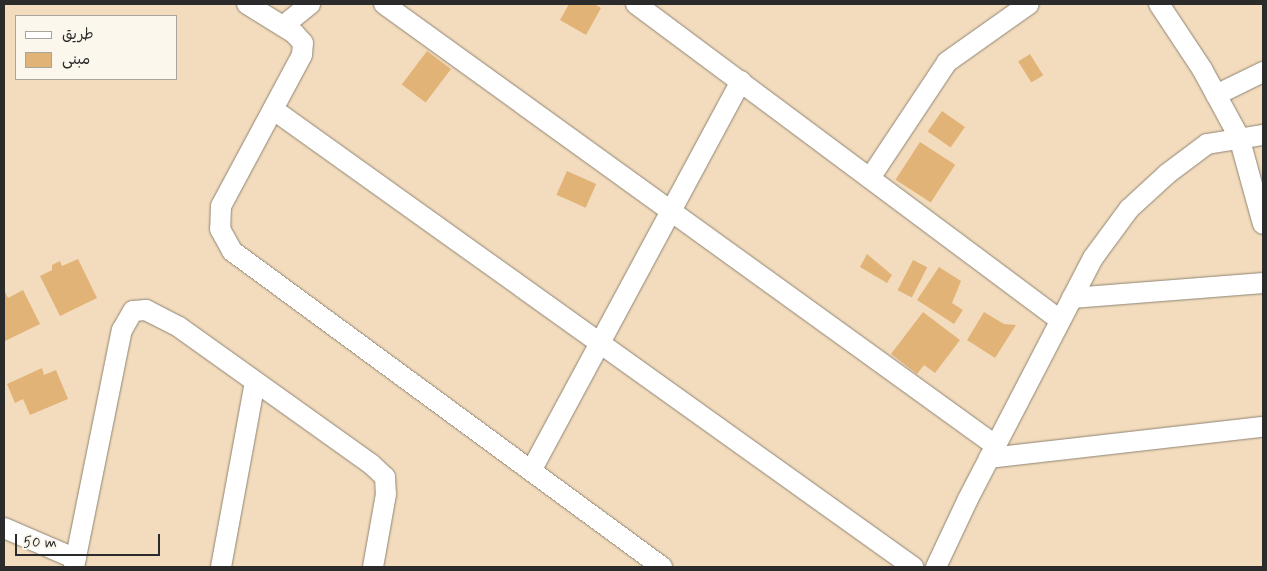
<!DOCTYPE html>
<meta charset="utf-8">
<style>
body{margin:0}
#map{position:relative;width:1267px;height:571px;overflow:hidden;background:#f3dcbd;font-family:Mynerve,"Playpen Sans Arabic",sans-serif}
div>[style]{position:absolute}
.building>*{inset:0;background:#e2b377;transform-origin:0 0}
.roads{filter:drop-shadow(0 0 1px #8f8474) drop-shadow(0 0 1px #8f8474)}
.minor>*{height:20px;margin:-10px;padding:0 10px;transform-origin:10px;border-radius:10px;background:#fff}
span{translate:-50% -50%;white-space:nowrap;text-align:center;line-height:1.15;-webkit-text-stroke:5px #fbf7ec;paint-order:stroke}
.frame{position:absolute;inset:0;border:5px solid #2b2b2b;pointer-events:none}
.legend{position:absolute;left:15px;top:15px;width:162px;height:65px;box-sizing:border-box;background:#fbf7ec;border:1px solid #a8a59f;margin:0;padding:6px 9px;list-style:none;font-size:15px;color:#2b2b2b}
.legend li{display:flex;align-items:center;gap:10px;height:25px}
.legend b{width:25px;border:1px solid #a8a59f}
.scale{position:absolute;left:15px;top:534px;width:145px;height:22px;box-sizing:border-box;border:2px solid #2b2b2b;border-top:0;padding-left:6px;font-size:15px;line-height:18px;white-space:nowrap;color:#2b2b2b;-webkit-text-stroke:4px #fbf7ec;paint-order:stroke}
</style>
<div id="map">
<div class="building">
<div style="clip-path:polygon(569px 4px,594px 4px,601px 8px,586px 35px,560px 20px)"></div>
<div style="left:427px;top:51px;width:30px;height:42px;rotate:37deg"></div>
<div style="left:1030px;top:54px;width:25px;height:14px;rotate:58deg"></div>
<div style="left:942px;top:111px;width:28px;height:25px;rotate:35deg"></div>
<div style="left:920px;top:142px;width:42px;height:45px;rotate:33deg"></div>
<div style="left:567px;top:171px;width:32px;height:26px;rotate:24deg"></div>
<div style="clip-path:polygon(867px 254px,892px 275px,887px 283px,860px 267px)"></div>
<div style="clip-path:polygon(78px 259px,97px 298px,60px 316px,40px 276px,52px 270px,52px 265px,60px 261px,62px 266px)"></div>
<div style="left:913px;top:260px;width:16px;height:34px;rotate:27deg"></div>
<div style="clip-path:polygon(939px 267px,961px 281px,952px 303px,963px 310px,954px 324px,917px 300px)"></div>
<div style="clip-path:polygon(4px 290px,8px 298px,23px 290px,40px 324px,5px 341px)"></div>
<div style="clip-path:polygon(923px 312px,960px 340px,935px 373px,924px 365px,917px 374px,891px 354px)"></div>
<div style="clip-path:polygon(984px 312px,1004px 324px,1016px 325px,995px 358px,967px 340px)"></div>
<div style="clip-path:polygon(42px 368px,44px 375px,56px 370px,68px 399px,30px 415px,23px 399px,15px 403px,7px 384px)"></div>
</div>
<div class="roads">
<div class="minor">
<div style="left:247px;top:4px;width:55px;rotate:31.7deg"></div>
<div style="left:294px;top:33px;width:13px;rotate:48deg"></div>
<div style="left:303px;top:43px;width:12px;rotate:95deg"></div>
<div style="left:302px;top:55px;width:171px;rotate:118.2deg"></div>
<div style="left:221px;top:206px;width:23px;rotate:92deg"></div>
<div style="left:220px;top:229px;width:25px;rotate:61deg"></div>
<div style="left:232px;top:251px;width:534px;rotate:36.31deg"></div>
<div style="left:384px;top:4px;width:754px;rotate:35.82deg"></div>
<div style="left:636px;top:4px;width:529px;rotate:36.7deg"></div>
<div style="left:1159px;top:4px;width:78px;rotate:56.5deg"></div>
<div style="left:1202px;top:69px;width:77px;rotate:61.4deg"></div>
<div style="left:1239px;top:137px;width:90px;rotate:74.6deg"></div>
<div style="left:283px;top:26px;width:35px;rotate:-39deg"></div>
<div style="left:1216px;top:95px;width:52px;rotate:-26.1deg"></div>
<div style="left:274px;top:110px;width:786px;rotate:35.57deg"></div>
<div style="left:870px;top:178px;width:139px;rotate:-56.4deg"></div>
<div style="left:947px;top:62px;width:100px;rotate:-35.3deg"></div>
<div style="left:1072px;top:298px;width:192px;rotate:-4.5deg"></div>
<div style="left:989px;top:458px;width:276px;rotate:-6.5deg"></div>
<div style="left:531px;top:471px;width:443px;rotate:-61.7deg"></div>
<div style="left:4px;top:528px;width:78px;rotate:23.3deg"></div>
<div style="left:74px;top:567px;width:242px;rotate:-78.6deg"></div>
<div style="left:122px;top:330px;width:22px;rotate:-60deg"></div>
<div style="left:133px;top:311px;width:13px;rotate:-4deg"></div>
<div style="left:146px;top:310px;width:37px;rotate:27deg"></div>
<div style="left:179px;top:327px;width:236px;rotate:35.5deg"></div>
<div style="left:371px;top:464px;width:19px;rotate:43deg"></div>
<div style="left:385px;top:477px;width:17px;rotate:87deg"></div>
<div style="left:386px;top:494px;width:74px;rotate:100.1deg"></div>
<div style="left:221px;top:567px;width:188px;rotate:-79.6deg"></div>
<div style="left:936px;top:567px;width:75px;rotate:-64.8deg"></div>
<div style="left:968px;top:499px;width:271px;rotate:-62.6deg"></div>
<div style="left:1093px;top:258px;width:61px;rotate:-53.7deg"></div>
<div style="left:1129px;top:209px;width:52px;rotate:-42.6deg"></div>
<div style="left:1167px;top:174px;width:50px;rotate:-36.9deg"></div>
<div style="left:1207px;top:144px;width:57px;rotate:-9.1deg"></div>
</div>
</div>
<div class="frame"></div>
<ul class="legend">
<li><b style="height:6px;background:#fff"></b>طريق</li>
<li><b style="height:14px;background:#e2b377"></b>مبنى</li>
</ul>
<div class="scale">50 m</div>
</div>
